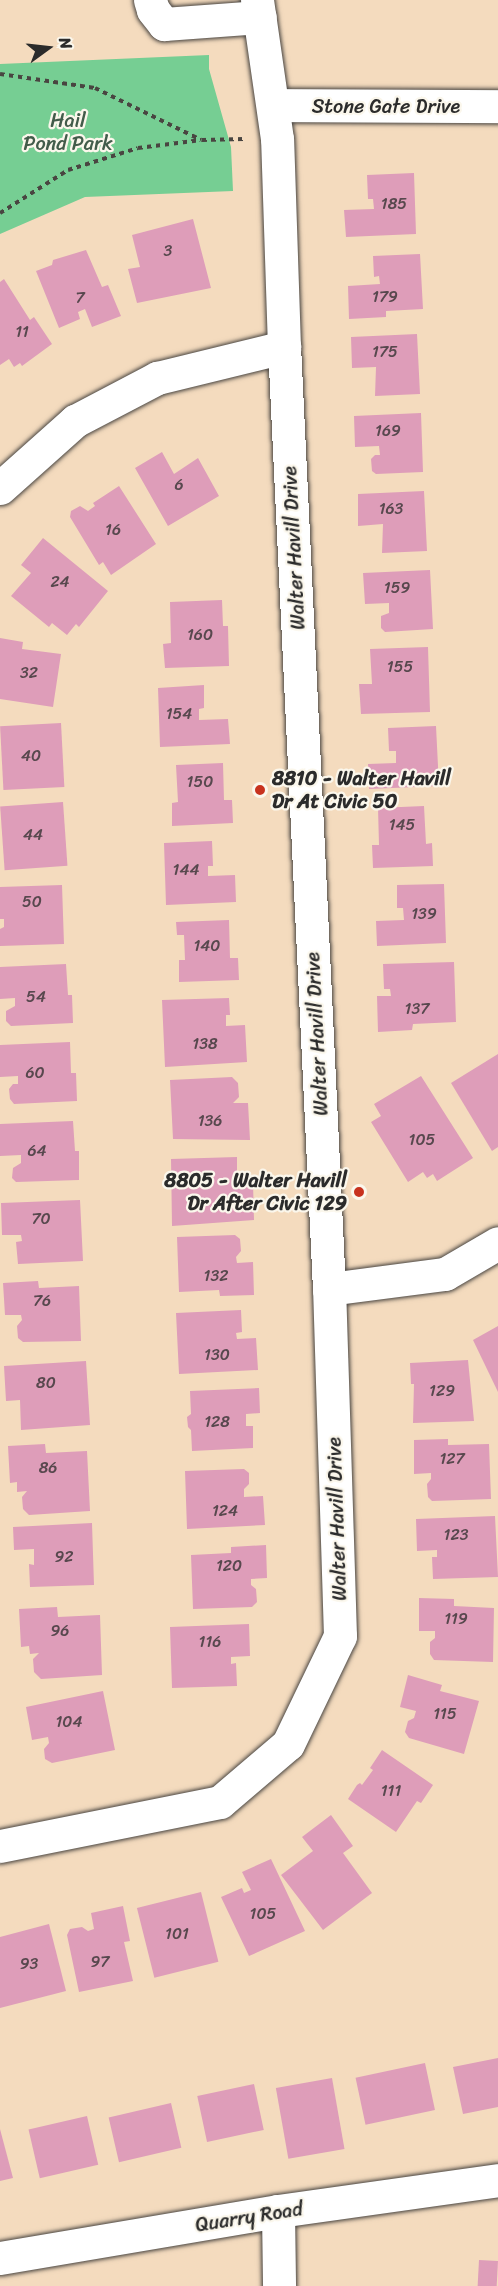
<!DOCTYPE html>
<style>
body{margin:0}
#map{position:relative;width:498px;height:2286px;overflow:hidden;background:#f4dbbe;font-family:Sriracha,sans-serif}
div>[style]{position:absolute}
.green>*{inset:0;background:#76ce93}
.building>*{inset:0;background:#de9db9;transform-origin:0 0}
.path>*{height:4px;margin-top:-2px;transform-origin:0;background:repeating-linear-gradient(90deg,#494541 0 4.5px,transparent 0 9px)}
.roads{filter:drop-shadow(0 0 2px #494541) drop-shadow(0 0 2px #494541)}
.minor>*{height:33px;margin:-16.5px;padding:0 16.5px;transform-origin:16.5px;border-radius:16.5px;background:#fff}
.dots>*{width:16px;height:16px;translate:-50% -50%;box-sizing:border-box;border:3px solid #fbf7ec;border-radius:50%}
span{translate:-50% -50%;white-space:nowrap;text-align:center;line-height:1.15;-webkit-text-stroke:4.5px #fbf7ec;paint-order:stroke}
.number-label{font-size:16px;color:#58484e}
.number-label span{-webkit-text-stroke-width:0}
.street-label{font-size:20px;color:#2b2b2b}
.park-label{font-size:20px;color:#425c4a}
.poi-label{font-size:20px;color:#2b2b2b;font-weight:700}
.left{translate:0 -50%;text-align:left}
.right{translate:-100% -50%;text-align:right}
.north{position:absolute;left:18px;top:18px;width:60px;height:60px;-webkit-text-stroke:4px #fbf7ec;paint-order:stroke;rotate:75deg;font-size:16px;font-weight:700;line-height:24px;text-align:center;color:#2b2b2b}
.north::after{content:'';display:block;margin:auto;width:21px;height:27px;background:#2b2b2b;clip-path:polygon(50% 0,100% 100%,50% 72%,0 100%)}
</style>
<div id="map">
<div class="green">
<div style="clip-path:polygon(209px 55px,209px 69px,231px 147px,233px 191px,85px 197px,0 234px,0 64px)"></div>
</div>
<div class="building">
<div style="clip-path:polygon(414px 173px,416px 234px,346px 237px,344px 210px,374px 209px,373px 199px,368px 199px,367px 175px)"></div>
<div style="clip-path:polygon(193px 219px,211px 288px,137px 303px,128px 269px,140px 267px,132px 235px)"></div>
<div style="clip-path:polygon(86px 250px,102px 287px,108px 285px,121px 316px,92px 327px,85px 309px,78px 312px,80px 319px,59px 328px,36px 271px,52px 265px,53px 260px)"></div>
<div style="clip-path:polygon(420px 254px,423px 309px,386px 311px,386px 317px,349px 319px,348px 286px,380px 284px,379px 276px,374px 277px,373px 256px)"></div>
<div style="clip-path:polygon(4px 279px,30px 320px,34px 317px,52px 344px,22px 366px,20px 363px,14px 367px,9px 359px,0 365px,0 282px)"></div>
<div style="clip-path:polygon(417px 334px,420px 394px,375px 396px,376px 367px,352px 368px,351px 337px)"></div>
<div style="clip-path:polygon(421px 413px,423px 472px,376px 474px,372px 471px,371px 459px,375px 455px,380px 455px,379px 446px,355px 447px,354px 416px)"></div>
<div style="clip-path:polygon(162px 452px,174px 474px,198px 458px,219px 496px,168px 526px,135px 468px)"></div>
<div style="clip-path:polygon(119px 486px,156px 544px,111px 575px,103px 562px,99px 565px,70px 517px,71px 511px,80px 506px,88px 511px,95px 506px,93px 503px)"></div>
<div style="clip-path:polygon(424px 491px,427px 551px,382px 553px,383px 524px,358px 526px,358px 494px)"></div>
<div style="clip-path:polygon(43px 538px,108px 591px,79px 627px,76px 624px,67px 635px,52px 623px,49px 627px,11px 596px,31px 573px,21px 565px)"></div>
<div style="clip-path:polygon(430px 570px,433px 629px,385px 632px,381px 628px,381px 616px,389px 613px,389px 603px,365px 604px,363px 573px)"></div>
<div style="clip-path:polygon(222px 600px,223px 626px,228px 626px,229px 666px,165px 668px,163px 644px,171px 643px,170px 602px)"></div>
<div style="clip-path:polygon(0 638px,23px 642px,22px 649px,61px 654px,53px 707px,0 699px)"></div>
<div style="clip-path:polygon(428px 647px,430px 712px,361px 714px,359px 684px,372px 684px,370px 649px)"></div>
<div style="clip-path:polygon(204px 685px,204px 708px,199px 709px,199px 720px,228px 719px,230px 744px,160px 747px,158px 688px)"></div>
<div style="left:61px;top:723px;width:64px;height:61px;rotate:87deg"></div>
<div style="clip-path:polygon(436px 726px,439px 786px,369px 789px,368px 764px,396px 763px,396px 751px,389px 751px,388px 728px)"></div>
<div style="clip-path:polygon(223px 763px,224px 800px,232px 800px,233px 823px,172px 826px,172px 803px,178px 802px,176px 765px)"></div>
<div style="left:63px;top:802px;width:64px;height:63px;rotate:86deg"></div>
<div style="clip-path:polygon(424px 806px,426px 844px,432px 843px,433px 866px,373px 868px,372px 845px,379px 845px,378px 808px)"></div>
<div style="clip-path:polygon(212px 841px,213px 866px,208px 866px,208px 876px,235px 875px,236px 902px,166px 905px,164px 843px)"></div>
<div style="clip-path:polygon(444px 884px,446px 943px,377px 946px,376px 921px,404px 920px,403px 908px,397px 908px,397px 885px)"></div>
<div style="clip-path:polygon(62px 885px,64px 944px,0 946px,0 929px,4px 927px,4px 919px,0 919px,0 887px)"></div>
<div style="clip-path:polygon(229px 920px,230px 958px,238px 958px,239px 980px,179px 982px,179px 960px,185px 960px,184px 935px,177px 935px,176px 922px)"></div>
<div style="clip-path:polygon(454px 962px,456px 1022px,413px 1024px,412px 1030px,378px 1032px,377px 996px,391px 996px,390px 989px,384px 989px,383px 964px)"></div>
<div style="clip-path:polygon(66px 964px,68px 995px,72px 995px,73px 1023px,11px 1026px,6px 1021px,6px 1011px,15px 1006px,15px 998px,0 999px,0 967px)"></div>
<div style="clip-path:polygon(229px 998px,230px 1015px,226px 1015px,226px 1026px,245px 1025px,247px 1062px,165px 1067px,162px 1000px)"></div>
<div style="clip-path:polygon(70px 1042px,71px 1073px,76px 1073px,77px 1101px,14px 1104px,10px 1099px,9px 1089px,13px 1084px,18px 1084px,18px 1076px,0 1077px,0 1045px)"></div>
<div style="clip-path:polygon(498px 1054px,498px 1147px,492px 1151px,451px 1083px)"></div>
<div style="clip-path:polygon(421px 1076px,473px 1158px,437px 1181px,433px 1174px,427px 1178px,423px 1172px,408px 1182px,371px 1122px,381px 1116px,374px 1104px)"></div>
<div style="clip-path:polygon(232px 1077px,238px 1083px,239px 1097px,233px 1103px,248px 1103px,250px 1140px,173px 1139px,170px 1080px)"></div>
<div style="clip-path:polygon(73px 1121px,75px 1151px,79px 1151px,79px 1180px,16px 1182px,12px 1178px,13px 1168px,21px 1163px,21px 1155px,0 1156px,0 1124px)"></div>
<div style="clip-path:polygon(237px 1157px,237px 1183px,253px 1183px,254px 1220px,172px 1226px,171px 1159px)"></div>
<div style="clip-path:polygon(80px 1200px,83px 1261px,18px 1264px,16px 1242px,22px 1241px,21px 1235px,2px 1235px,1px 1203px)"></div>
<div style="clip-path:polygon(235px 1235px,240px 1239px,241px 1251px,236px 1257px,237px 1263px,253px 1262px,254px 1295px,220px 1296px,219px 1290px,179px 1292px,177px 1237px)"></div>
<div style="clip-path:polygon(38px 1281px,39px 1288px,79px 1286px,81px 1341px,23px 1342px,18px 1338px,17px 1326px,22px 1320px,21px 1315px,5px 1315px,3px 1283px)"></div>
<div style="clip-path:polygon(241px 1310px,242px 1332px,236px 1333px,237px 1339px,256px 1338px,258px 1370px,179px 1374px,176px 1313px)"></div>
<div style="clip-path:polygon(498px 1326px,498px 1392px,473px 1340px)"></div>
<div style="clip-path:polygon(468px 1360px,474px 1421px,413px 1423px,414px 1384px,411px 1384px,410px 1363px)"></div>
<div style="clip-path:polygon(86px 1361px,90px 1425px,21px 1430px,20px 1400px,6px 1401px,4px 1366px)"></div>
<div style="clip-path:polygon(259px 1388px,260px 1413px,246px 1414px,246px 1426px,253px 1426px,253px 1448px,192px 1451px,191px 1430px,188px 1427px,187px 1417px,191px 1414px,190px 1391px)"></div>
<div style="clip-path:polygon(448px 1439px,448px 1445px,489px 1444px,491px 1499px,432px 1501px,428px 1497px,427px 1484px,431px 1479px,431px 1473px,414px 1474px,414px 1440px)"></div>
<div style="clip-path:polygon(45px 1444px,46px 1453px,87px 1451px,90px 1511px,29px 1515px,23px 1509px,22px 1497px,27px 1491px,17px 1492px,17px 1482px,10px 1483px,8px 1446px)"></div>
<div style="clip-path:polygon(244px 1469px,249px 1473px,249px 1484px,244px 1489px,244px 1497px,263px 1496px,265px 1525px,187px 1529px,185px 1471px)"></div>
<div style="clip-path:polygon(495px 1516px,498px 1577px,433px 1579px,432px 1557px,437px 1557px,437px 1550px,417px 1551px,416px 1519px)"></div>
<div style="clip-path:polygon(92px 1523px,94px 1585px,30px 1587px,29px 1564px,34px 1565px,34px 1549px,14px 1550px,13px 1527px)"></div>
<div style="clip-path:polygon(266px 1545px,267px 1578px,251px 1579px,251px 1585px,256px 1589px,257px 1602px,252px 1607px,193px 1609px,191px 1555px,231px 1553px,231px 1547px)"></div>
<div style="clip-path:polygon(419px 1598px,454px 1599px,454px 1606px,494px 1608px,493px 1662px,434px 1660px,430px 1654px,430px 1642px,435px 1638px,435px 1631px,419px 1631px)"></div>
<div style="clip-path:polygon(57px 1607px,58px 1617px,100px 1615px,102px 1675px,41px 1679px,34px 1672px,33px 1659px,39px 1653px,30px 1654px,29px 1646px,21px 1647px,19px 1609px)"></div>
<div style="clip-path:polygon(249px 1624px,250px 1656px,231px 1657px,231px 1664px,236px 1663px,237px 1686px,172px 1688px,170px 1627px)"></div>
<div style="clip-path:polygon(408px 1675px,442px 1685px,440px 1691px,479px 1701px,464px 1754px,409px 1738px,405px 1732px,408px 1721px,414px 1718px,416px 1711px,400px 1707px)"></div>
<div style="clip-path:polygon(103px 1691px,115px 1750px,52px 1763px,45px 1759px,44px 1749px,49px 1743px,48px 1737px,32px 1740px,26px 1707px)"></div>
<div style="clip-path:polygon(382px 1750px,433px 1785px,421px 1803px,417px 1801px,396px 1832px,348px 1799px,357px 1785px,360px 1783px,362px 1785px,373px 1770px,370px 1768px)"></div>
<div style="clip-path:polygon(331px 1815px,353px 1846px,343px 1853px,372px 1893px,323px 1930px,281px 1875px,313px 1851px,302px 1837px)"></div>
<div style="clip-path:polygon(271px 1859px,305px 1931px,249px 1956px,221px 1897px,242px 1888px,244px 1893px,251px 1890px,242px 1872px)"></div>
<div style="left:201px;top:1892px;width:72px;height:66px;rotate:76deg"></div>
<div style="clip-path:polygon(123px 1906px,130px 1941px,124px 1942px,133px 1981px,79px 1992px,67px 1935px,70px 1929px,82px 1927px,88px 1931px,94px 1929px,91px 1913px)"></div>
<div style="clip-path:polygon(49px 1924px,66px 1991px,0 2008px,0 1937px)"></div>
<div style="clip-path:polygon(498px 2058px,498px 2107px,463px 2114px,453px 2067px)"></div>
<div style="left:425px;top:2063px;width:48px;height:71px;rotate:78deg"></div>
<div style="left:332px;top:2078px;width:72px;height:57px;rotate:80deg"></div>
<div style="left:254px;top:2084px;width:47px;height:58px;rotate:78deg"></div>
<div style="left:171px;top:2103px;width:46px;height:64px;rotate:77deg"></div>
<div style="left:87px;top:2116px;width:50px;height:60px;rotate:77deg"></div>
<div style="clip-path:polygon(0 2129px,13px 2178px,0 2181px)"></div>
<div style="left:479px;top:2260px;width:19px;height:26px;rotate:3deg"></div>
</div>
<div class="path">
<div style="left:0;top:74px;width:96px;rotate:8.4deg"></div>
<div style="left:95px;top:88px;width:118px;rotate:26.1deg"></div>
<div style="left:0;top:213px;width:80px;rotate:-32.3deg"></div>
<div style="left:68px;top:170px;width:73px;rotate:-17.4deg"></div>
<div style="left:138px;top:148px;width:64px;rotate:-7.1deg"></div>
<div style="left:202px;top:140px;width:42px;rotate:-1.4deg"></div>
</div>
<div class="roads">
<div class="minor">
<div style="left:150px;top:0;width:10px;rotate:73deg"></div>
<div style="left:153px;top:10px;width:18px;rotate:52deg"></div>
<div style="left:164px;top:24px;width:96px;rotate:-4.2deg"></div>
<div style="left:274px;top:105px;width:224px;rotate:0.3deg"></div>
<div style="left:0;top:488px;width:101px;rotate:-41.8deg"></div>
<div style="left:75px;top:421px;width:93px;rotate:-27.7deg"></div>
<div style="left:157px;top:378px;width:131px;rotate:-13.7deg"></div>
<div style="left:329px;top:1289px;width:117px;rotate:-7.4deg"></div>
<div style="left:445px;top:1274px;width:61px;rotate:-30.3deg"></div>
<div style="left:0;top:1846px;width:224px;rotate:-11.3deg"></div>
<div style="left:220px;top:1802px;width:89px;rotate:-40.5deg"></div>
<div style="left:288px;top:1744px;width:120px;rotate:-64.3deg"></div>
<div style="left:340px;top:1636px;width:347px;rotate:-91.8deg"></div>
<div style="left:329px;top:1289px;width:943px;rotate:-92.73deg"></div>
<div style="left:284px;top:347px;width:208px;rotate:-91.9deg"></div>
<div style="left:277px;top:139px;width:140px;rotate:-98.2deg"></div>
<div style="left:278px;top:2211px;width:75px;rotate:89.2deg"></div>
<div style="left:0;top:2258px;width:282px;rotate:-9.6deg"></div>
<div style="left:278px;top:2211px;width:222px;rotate:-8deg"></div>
</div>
</div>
<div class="dots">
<div style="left:260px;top:790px;background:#c8321e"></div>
<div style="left:359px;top:1192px;background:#c8321e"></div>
</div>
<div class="number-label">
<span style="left:394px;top:204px">185</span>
<span style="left:168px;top:251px">3</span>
<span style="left:385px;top:297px">179</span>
<span style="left:80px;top:298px">7</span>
<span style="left:22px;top:332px">11</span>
<span style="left:385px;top:352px">175</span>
<span style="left:388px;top:431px">169</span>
<span style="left:179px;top:485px">6</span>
<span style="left:391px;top:509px">163</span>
<span style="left:113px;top:530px">16</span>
<span style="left:60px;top:582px">24</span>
<span style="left:397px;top:588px">159</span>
<span style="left:200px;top:635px">160</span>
<span style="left:400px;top:667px">155</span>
<span style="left:29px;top:673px">32</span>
<span style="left:179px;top:714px">154</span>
<span style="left:31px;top:756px">40</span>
<span style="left:200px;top:782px">150</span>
<span style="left:402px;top:825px">145</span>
<span style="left:33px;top:835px">44</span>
<span style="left:186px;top:870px">144</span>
<span style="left:32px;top:902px">50</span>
<span style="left:424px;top:914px">139</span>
<span style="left:207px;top:946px">140</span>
<span style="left:36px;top:997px">54</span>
<span style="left:417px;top:1009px">137</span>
<span style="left:205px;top:1044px">138</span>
<span style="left:35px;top:1073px">60</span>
<span style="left:210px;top:1121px">136</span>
<span style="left:422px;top:1140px">105</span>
<span style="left:37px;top:1151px">64</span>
<span style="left:41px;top:1219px">70</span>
<span style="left:216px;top:1276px">132</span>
<span style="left:42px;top:1301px">76</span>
<span style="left:217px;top:1355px">130</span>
<span style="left:46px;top:1383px">80</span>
<span style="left:442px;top:1391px">129</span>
<span style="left:217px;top:1422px">128</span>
<span style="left:452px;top:1459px">127</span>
<span style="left:48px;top:1468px">86</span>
<span style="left:225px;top:1511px">124</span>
<span style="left:456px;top:1535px">123</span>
<span style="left:64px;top:1557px">92</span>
<span style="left:229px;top:1566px">120</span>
<span style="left:456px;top:1619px">119</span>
<span style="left:60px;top:1631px">96</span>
<span style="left:210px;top:1642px">116</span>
<span style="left:445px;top:1714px">115</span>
<span style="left:69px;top:1722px">104</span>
<span style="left:391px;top:1791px">111</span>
<span style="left:263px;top:1914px">105</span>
<span style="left:177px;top:1934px">101</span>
<span style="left:100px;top:1962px">97</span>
<span style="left:29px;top:1964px">93</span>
</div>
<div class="street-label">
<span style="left:386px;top:106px">Stone Gate Drive</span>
<span style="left:294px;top:548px;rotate:-93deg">Walter Havill Drive</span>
<span style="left:317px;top:1034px;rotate:-93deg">Walter Havill Drive</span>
<span style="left:337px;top:1519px;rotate:-92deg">Walter Havill Drive</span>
<span style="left:249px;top:2217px;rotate:-9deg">Quarry Road</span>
</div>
<div class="park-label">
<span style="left:68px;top:132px">Hail<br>Pond Park</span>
</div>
<div class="poi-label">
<span class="left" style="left:272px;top:790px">8810 - Walter Havill<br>Dr At Civic 50</span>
<span class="right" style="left:347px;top:1192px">8805 - Walter Havill<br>Dr After Civic 129</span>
</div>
<div class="north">N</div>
</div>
